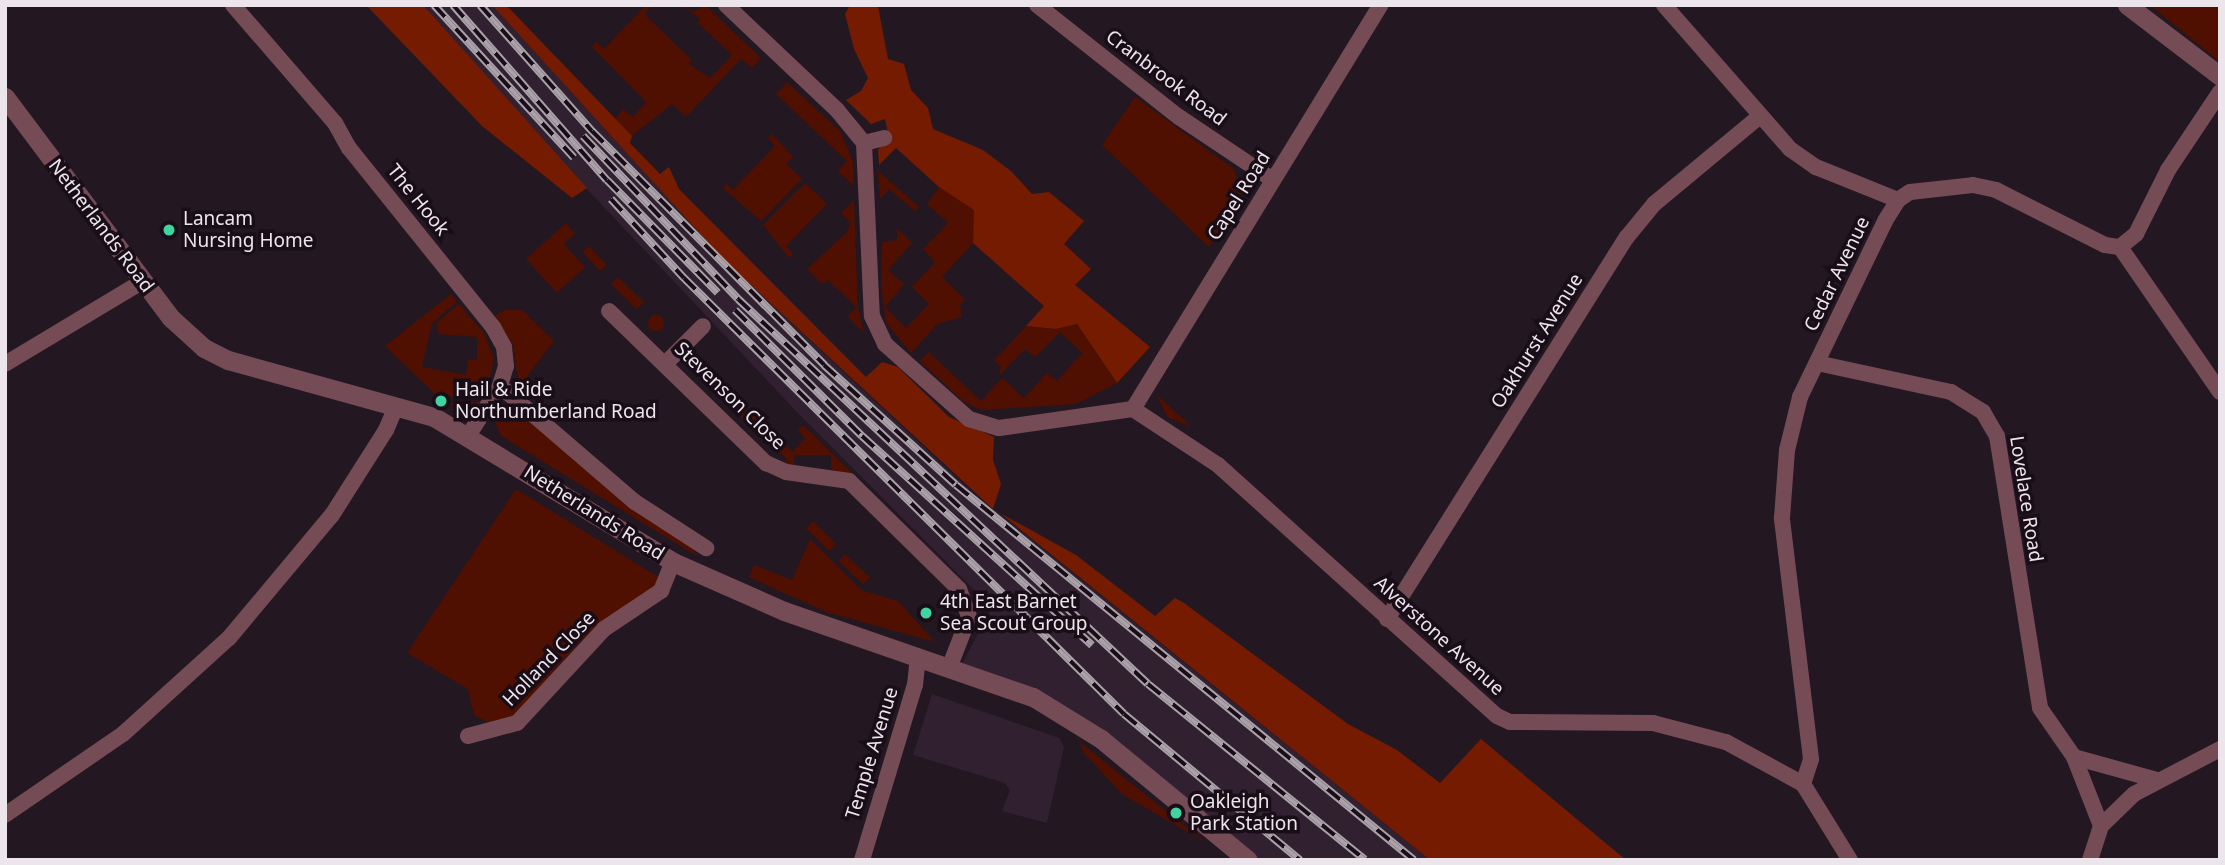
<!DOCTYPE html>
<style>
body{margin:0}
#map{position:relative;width:2225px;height:865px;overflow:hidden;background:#231722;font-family:"Noto Sans",sans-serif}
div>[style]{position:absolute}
.built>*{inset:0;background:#312130}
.green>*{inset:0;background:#4f1001;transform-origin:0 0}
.round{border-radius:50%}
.forest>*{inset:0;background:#751b01}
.minor>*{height:16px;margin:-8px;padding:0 8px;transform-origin:8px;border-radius:8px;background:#754b56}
.tertiary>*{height:19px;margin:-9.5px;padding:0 9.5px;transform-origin:9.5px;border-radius:9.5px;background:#754b56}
.rail>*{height:8px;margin-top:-4px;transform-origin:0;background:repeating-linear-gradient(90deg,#190e18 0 16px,#aaa1a9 0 32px);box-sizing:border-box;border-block:2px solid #aaa1a9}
.dots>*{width:19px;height:19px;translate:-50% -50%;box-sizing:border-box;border:4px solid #190e18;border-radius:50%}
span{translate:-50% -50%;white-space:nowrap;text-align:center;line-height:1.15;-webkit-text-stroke:7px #190e18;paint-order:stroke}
.street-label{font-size:19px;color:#ede5ec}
.poi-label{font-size:19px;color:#ede5ec}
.left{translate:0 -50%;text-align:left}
.frame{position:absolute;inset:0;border:7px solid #ede5ec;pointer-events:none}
</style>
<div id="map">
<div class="built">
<div style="clip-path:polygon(423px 5px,492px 5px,724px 260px,971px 491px,1430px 860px,1252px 860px,1101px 739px,958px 671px,992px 608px,797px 412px,553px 153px)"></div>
<div style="clip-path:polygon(932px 694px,1059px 738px,1064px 747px,1047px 823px,1002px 811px,1010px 790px,1005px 783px,913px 755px)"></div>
</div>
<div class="green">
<div style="clip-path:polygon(646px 5px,651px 7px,644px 14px,692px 60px,689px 64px,710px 78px,732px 55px,698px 23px,700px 19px,681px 5px,694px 12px,705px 5px,761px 58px,752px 68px,741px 59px,686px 117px,672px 104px,632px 136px,615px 119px,623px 109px,633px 117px,646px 102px,592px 47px,596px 42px,604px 49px)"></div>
<div style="clip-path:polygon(2150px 5px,2220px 5px,2220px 62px)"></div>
<div style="clip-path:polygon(787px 82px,840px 131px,853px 162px,854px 186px,838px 171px,847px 161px,776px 94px)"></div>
<div style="clip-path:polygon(1135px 97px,1234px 169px,1242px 197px,1209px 247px,1102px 145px)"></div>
<div style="clip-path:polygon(772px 134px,793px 157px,786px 164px,802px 179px,761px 221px,723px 188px,726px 184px,733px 190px,775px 146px,768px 138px)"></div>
<div style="clip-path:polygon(878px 171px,919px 207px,915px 211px,889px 189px,880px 199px)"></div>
<div style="clip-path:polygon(805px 183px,827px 204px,786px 246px,793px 254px,789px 258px,763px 225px)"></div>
<div style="clip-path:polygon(939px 187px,975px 210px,973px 243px,942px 277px,965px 299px,960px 305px,962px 317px,937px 324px,911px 353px,886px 323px,881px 285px,882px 242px,897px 240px,897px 228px,912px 243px,888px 270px,904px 284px,885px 307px,906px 328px,929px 304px,912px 287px,935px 262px,923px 249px,948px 223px,927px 204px)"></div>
<div style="clip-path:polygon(854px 200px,858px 308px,864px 333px,848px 317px,856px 307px,828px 280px,822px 284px,807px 269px,846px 233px,851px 223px,841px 213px)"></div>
<div style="clip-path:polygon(566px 223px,575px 234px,564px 244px,585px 267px,557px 293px,526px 259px)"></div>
<div style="left:589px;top:246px;width:26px;height:9px;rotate:47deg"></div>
<div style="left:618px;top:277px;width:36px;height:10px;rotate:44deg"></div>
<div style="clip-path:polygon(451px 294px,457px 302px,432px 323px,422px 367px,466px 375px,468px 360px,477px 360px,477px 337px,438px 334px,436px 323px,459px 304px,484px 333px,494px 358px,490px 377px,478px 396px,438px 397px,385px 346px)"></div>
<div style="clip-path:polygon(504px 310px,522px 310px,554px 341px,519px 387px,513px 345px,495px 316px)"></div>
<div class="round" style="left:648px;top:315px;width:16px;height:16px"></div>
<div style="clip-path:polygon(1077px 324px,1117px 383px,1076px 404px,982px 410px,964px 402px,920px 361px,929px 352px,981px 401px,1002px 378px,1024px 398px,1047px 373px,1057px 381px,1082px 353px,1060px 332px,1035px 357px,1025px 349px,999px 376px,1001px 367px,994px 361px,1026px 326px,1056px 329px)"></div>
<div style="left:711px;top:371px;width:34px;height:11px;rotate:45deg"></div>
<div style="clip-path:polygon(1157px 395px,1192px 427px,1167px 417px)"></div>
<div style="clip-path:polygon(482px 402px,474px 411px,463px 413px,447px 403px)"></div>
<div style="clip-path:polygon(507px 404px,543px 427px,641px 514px,692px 547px,697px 556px,501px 436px,493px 417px)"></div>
<div style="left:744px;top:405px;width:29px;height:10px;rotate:46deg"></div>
<div style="clip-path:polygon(803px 425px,859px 480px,831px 469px,831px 455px,794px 455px,794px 468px,787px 467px,786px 458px,770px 444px,777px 437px,792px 452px,805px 439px,798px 430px)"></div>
<div style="clip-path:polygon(516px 489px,660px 578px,655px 588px,607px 618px,580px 642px,515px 716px,492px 724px,474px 715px,468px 689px,407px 653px)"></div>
<div style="left:813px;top:521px;width:33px;height:10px;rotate:45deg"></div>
<div style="clip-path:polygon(810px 539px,861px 590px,898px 601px,935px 642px,826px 612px,749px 577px,754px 565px,792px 580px)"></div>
<div style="left:845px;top:554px;width:34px;height:10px;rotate:43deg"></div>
<div style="clip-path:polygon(1080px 742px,1197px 836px,1208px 844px,1122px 794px,1083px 752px)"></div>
</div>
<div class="forest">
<div style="clip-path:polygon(366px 5px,423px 5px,587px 188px,572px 198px,482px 126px)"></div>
<div style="clip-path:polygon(492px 5px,506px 5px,632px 136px,630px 143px,660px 174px,669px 167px,679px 189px,866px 377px,882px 362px,898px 367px,949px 417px,994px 437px,993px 460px,1001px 484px,993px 509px,724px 260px)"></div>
<div style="clip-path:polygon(850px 5px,878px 6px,888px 59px,904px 64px,911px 90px,928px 108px,933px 129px,983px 150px,1011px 171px,1032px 194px,1049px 192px,1084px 221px,1064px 244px,1091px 269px,1075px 285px,1150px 347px,1117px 383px,1077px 324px,1056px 329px,1026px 326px,1044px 306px,973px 243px,974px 210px,939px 187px,896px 148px,879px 165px,878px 150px,889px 137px,885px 119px,871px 124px,846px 100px,861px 91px,868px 78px,854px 49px,845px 14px)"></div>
<div style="clip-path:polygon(1000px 513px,1076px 555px,1155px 616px,1175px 598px,1184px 603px,1348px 724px,1397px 750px,1440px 783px,1481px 739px,1626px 860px,1430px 860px)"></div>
</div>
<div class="minor">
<div style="left:233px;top:5px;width:156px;rotate:49.2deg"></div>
<div style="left:335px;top:123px;width:29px;rotate:61deg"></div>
<div style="left:349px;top:148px;width:230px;rotate:51.2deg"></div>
<div style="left:493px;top:327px;width:23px;rotate:61deg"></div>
<div style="left:504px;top:347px;width:19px;rotate:84deg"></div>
<div style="left:506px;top:366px;width:21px;rotate:107deg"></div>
<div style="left:500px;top:386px;width:59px;rotate:122.6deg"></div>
<div style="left:726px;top:5px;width:153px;rotate:43.4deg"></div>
<div style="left:837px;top:110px;width:43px;rotate:50.7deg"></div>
<div style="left:864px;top:143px;width:173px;rotate:87.4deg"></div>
<div style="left:872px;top:316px;width:31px;rotate:65deg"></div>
<div style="left:885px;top:344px;width:113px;rotate:41.8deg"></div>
<div style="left:969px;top:419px;width:31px;rotate:17deg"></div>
<div style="left:999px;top:428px;width:135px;rotate:-8.1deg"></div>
<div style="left:1037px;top:5px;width:181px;rotate:38.3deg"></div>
<div style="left:1179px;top:117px;width:113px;rotate:33.8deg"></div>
<div style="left:1664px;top:5px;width:191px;rotate:48.8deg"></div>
<div style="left:1790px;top:149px;width:32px;rotate:35deg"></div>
<div style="left:1816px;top:167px;width:88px;rotate:21.9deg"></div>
<div style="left:864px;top:143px;width:21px;rotate:-14deg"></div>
<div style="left:2120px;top:247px;width:176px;rotate:55.4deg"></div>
<div style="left:609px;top:311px;width:219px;rotate:44.1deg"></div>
<div style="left:766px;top:463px;width:22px;rotate:24deg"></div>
<div style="left:786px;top:472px;width:64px;rotate:8.1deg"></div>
<div style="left:849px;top:481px;width:154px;rotate:44.5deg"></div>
<div style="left:959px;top:589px;width:30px;rotate:70deg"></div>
<div style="left:969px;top:617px;width:55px;rotate:111.4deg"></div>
<div style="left:666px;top:363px;width:52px;rotate:-45deg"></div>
<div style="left:1817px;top:363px;width:137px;rotate:12.2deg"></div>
<div style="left:1951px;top:392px;width:38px;rotate:32deg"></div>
<div style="left:1983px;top:412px;width:28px;rotate:60deg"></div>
<div style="left:1997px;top:436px;width:275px;rotate:81deg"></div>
<div style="left:2040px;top:708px;width:60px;rotate:55.2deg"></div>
<div style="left:2074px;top:757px;width:74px;rotate:68.6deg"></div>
<div style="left:5px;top:364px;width:161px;rotate:-31deg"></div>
<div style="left:500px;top:386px;width:178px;rotate:40.7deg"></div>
<div style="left:635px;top:502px;width:85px;rotate:32.9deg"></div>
<div style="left:1133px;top:409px;width:102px;rotate:33.4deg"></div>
<div style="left:1218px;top:465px;width:375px;rotate:42deg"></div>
<div style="left:1497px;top:716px;width:14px;rotate:25deg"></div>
<div style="left:1510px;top:722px;width:143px;rotate:0.4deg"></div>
<div style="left:1653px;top:723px;width:75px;rotate:14.6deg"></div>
<div style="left:1726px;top:742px;width:88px;rotate:28.6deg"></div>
<div style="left:1803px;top:784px;width:89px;rotate:58.3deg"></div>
<div style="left:1133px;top:409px;width:474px;rotate:-58.5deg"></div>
<div style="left:1387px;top:619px;width:451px;rotate:-57.9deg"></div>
<div style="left:1627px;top:237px;width:43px;rotate:-50.7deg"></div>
<div style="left:1654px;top:204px;width:138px;rotate:-39.7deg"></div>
<div style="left:468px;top:736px;width:51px;rotate:-14.9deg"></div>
<div style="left:517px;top:723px;width:128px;rotate:-47.2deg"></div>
<div style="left:604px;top:629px;width:69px;rotate:-33.7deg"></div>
<div style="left:661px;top:591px;width:31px;rotate:-68deg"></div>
<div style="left:2074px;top:757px;width:86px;rotate:15.5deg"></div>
<div style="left:1803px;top:784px;width:26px;rotate:-72deg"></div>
<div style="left:1811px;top:759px;width:243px;rotate:-96.9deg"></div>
<div style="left:1782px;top:518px;width:68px;rotate:-85.8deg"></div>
<div style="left:1787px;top:450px;width:55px;rotate:-76.2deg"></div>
<div style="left:1800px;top:397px;width:195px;rotate:-64.2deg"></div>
<div style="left:1885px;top:221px;width:25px;rotate:-58deg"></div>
<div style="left:1898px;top:200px;width:14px;rotate:-34deg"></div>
<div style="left:1910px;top:192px;width:63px;rotate:-6.3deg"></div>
<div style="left:1973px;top:185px;width:24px;rotate:12deg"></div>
<div style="left:1996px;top:190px;width:122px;rotate:26.8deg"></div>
<div style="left:2105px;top:245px;width:15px;rotate:8deg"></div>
<div style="left:2120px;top:247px;width:21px;rotate:-39deg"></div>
<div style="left:2136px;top:234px;width:72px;rotate:-63.4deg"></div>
<div style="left:2168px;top:170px;width:94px;rotate:-56.3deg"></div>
<div style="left:5px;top:815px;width:143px;rotate:-34.5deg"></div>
<div style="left:123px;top:734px;width:143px;rotate:-42.2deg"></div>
<div style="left:229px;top:638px;width:160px;rotate:-50.1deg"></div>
<div style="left:332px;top:515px;width:101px;rotate:-57.6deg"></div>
<div style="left:386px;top:430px;width:26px;rotate:-67deg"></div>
<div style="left:862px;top:860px;width:183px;rotate:-73.2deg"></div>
<div style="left:915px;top:685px;width:28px;rotate:-84deg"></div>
<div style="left:2090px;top:860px;width:36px;rotate:-72deg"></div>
<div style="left:2101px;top:826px;width:46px;rotate:-44.1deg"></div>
<div style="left:2134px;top:794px;width:97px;rotate:-27.6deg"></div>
</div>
<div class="tertiary">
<div style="left:2127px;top:5px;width:117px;rotate:37.4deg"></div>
<div style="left:5px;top:97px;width:276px;rotate:53.1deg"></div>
<div style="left:171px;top:318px;width:45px;rotate:42.3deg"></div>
<div style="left:204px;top:348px;width:27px;rotate:27deg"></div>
<div style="left:228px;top:360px;width:214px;rotate:15.5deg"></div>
<div style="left:434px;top:417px;width:280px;rotate:31.2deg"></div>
<div style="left:673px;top:562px;width:121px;rotate:23.8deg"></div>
<div style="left:784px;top:611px;width:263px;rotate:19.1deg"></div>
<div style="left:1033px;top:697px;width:80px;rotate:31.7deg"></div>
<div style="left:1101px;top:739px;width:190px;rotate:39.5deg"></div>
</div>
<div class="rail">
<div style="left:434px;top:5px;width:207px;rotate:47.5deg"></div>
<div style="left:453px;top:5px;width:233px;rotate:48.7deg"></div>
<div style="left:607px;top:180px;width:158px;rotate:45.5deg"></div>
<div style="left:480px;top:5px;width:169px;rotate:48.4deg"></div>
<div style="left:592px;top:131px;width:330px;rotate:45.2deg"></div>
<div style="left:824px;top:365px;width:178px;rotate:42.3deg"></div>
<div style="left:956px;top:485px;width:592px;rotate:39.31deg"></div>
<div style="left:583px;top:136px;width:225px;rotate:46.4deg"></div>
<div style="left:738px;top:299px;width:562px;rotate:43.2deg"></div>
<div style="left:1148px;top:684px;width:279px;rotate:39deg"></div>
<div style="left:611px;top:199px;width:108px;rotate:47.3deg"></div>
<div style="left:684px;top:278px;width:619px;rotate:44.74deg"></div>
<div style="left:1124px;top:714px;width:229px;rotate:39.7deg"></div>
<div style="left:735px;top:310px;width:179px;rotate:44.8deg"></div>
<div style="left:862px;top:436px;width:311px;rotate:42.3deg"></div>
</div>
<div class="dots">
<div style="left:169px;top:230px;background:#40d4a1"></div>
<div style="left:441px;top:401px;background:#40d4a1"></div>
<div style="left:926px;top:613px;background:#40d4a1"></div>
<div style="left:1176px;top:813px;background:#40d4a1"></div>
</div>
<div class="street-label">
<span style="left:1166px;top:78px;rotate:37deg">Cranbrook Road</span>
<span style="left:1239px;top:196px;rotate:-58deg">Capel Road</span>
<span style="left:418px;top:200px;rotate:51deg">The Hook</span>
<span style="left:101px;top:226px;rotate:53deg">Netherlands Road</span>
<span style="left:1837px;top:274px;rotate:-64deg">Cedar Avenue</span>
<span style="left:1537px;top:341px;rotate:-58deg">Oakhurst Avenue</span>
<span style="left:730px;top:396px;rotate:44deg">Stevenson Close</span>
<span style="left:2026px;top:499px;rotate:81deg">Lovelace Road</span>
<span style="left:594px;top:513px;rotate:32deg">Netherlands Road</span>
<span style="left:1439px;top:636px;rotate:42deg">Alverstone Avenue</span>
<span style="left:549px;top:659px;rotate:-46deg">Holland Close</span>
<span style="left:872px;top:753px;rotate:-73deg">Temple Avenue</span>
</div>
<div class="poi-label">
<span class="left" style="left:183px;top:230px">Lancam<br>Nursing Home</span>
<span class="left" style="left:455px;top:401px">Hail &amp; Ride<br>Northumberland Road</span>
<span class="left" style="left:940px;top:613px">4th East Barnet<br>Sea Scout Group</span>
<span class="left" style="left:1190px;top:813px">Oakleigh<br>Park Station</span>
</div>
<div class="frame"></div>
</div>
